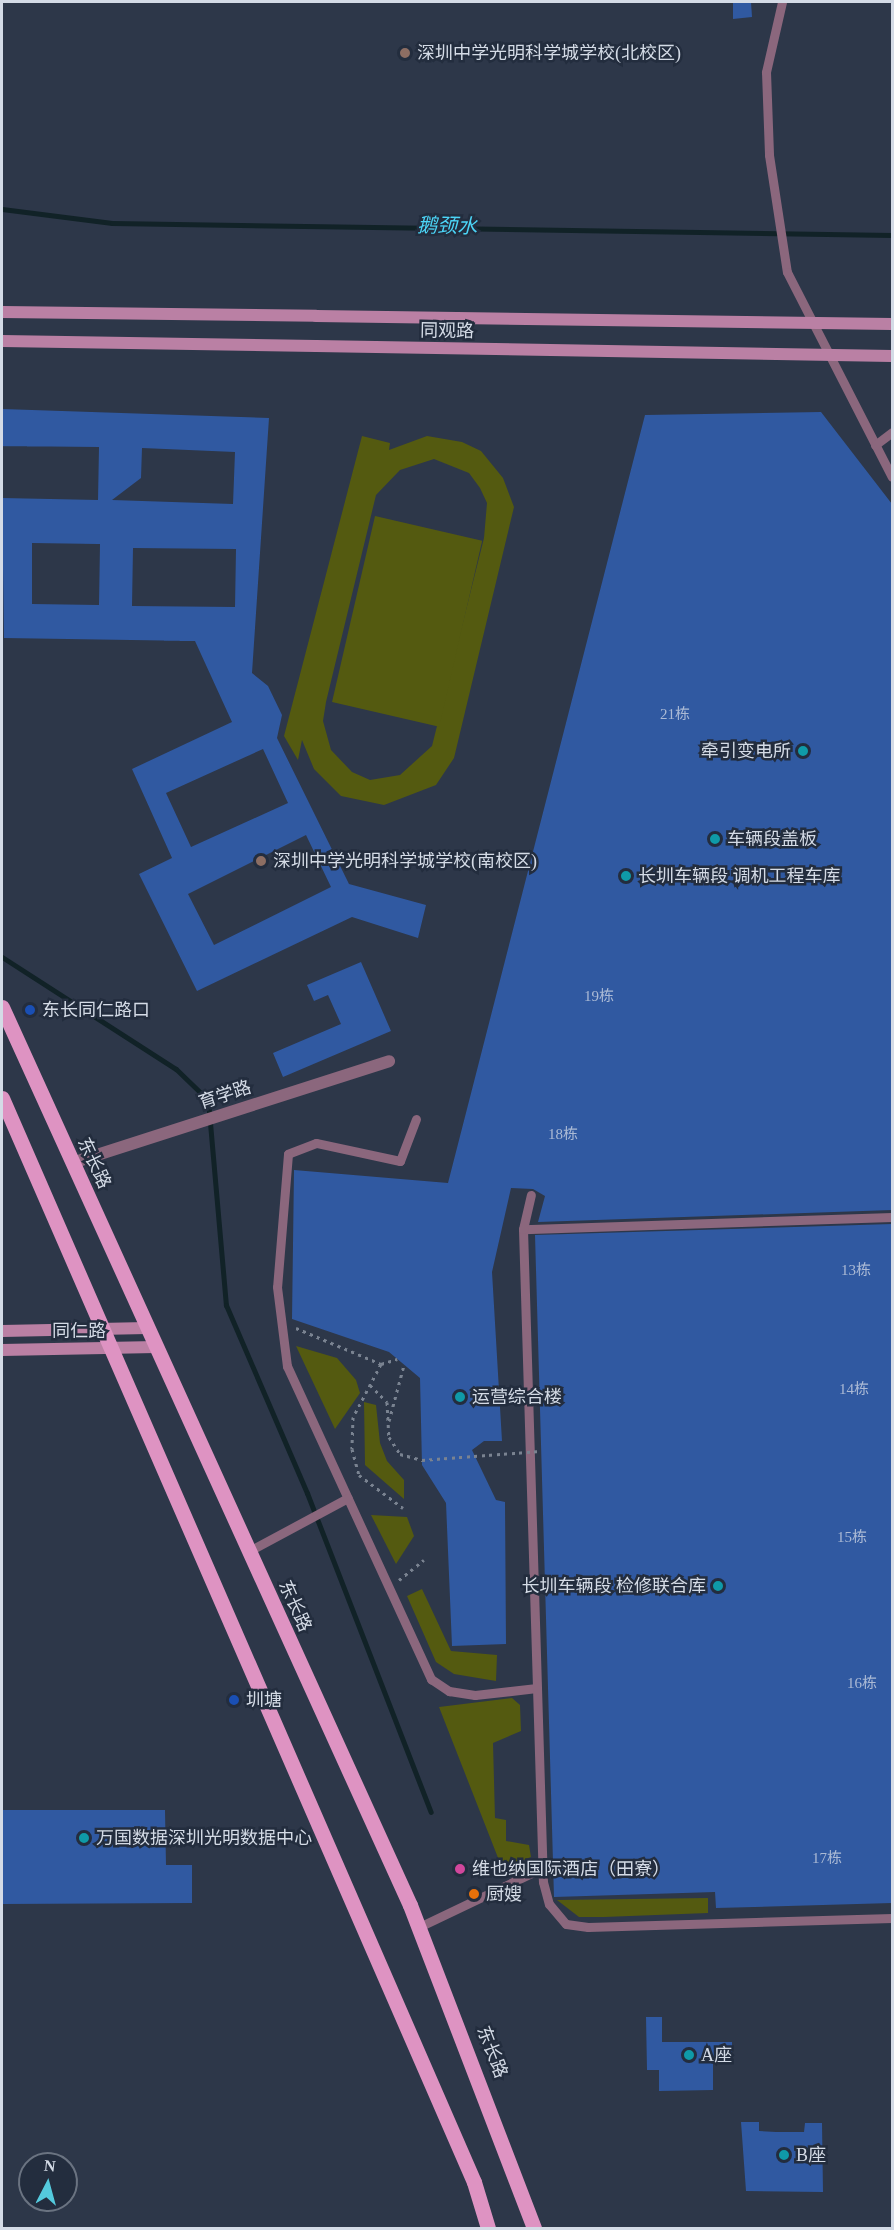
<!DOCTYPE html>
<meta charset="utf-8">
<style>
body{margin:0}
#map{position:relative;width:894px;height:2230px;overflow:hidden;background:#2d3749;font-family:"Times New Roman","Noto Sans SC",serif}
div>[style]{position:absolute}
.green>*{inset:0;background:#545a10;transform-origin:0 0}
.stream>*{height:5px;margin:-2.5px;padding:0 2.5px;transform-origin:2.5px;border-radius:2.5px;background:#112227}
.building>*{inset:0;background:#3059a1}
.path>*{height:3px;margin-top:-1.5px;transform-origin:0;background:repeating-linear-gradient(90deg,#7a8391 0 3px,transparent 0 7.5px)}
.lane>*{height:9px;margin:-4.5px;padding:0 4.5px;transform-origin:4.5px;border-radius:4.5px;background:#8b677d}
.street>*{height:12px;margin:-6px;padding:0 6px;transform-origin:6px;border-radius:6px;background:#8b677d}
.secondary>*{height:12px;margin:-6px;padding:0 6px;transform-origin:6px;border-radius:6px;background:#ba80a4}
.primary>*{height:15px;margin:-7.5px;padding:0 7.5px;transform-origin:7.5px;border-radius:7.5px;background:#de93c2}
.path-bridge>*{height:3px;margin-top:-1.5px;transform-origin:0;background:repeating-linear-gradient(90deg,#7a8391 0 3px,transparent 0 7.5px)}
.secondary-bridge>*{height:12px;margin:-6px;padding:0 6px;transform-origin:6px;border-radius:6px;background:#ba80a4}
.dots>*{width:16px;height:16px;translate:-50% -50%;box-sizing:border-box;border:3px solid #232d3e;border-radius:50%}
span{translate:-50% -50%;white-space:nowrap;text-align:center;line-height:1.15;-webkit-text-stroke:5px #232d3e;paint-order:stroke}
.number-label{font-size:15px;color:#abbad5}
.number-label span{-webkit-text-stroke-width:0}
.poi-label{font-size:18px;color:#d4dbe6}
.left{translate:0 -50%;text-align:left}
.right{translate:-100% -50%;text-align:right}
.street-label{font-size:18px;color:#d4dbe6}
.water-label{font-size:20px;color:#4cd5f7;font-style:italic}
.frame{position:absolute;inset:0;border:3px solid #d4dbe6;pointer-events:none}
.north{position:absolute;left:18px;top:2152px;width:60px;height:60px;box-sizing:border-box;background:#232d3e;border:2px solid #6a7381;border-radius:50%;rotate:6deg;font-size:16px;font-weight:700;line-height:24px;text-align:center;color:#d4dbe6}
.north::after{content:'';display:block;margin:auto;width:21px;height:27px;background:#54cadd;clip-path:polygon(50% 0,100% 100%,50% 72%,0 100%)}
</style>
<div id="map">
<div class="green">
<div style="clip-path:polygon(evenodd,362px 436px,390px 443px,389px 450px,427px 436px,462px 442px,481px 451px,503px 478px,514px 507px,454px 758px,436px 785px,384px 805px,341px 796px,314px 769px,302px 740px,298px 760px,284px 736px,362px 436px,434px 459px,469px 473px,480px 488px,487px 503px,484px 538px,432px 746px,400px 775px,370px 780px,352px 772px,331px 750px,323px 721px,326px 702px,376px 495px,400px 470px,434px 459px)"></div>
<div style="left:375px;top:516px;width:110px;height:191px;rotate:13deg"></div>
<div style="clip-path:polygon(296px 1346px,337px 1358px,356px 1380px,360px 1393px,335px 1429px)"></div>
<div style="clip-path:polygon(364px 1402px,376px 1405px,380px 1443px,387px 1461px,404px 1480px,404px 1499px,365px 1465px)"></div>
<div style="clip-path:polygon(371px 1515px,407px 1517px,414px 1536px,396px 1564px)"></div>
<div style="clip-path:polygon(422px 1589px,451px 1651px,497px 1655px,496px 1681px,454px 1674px,436px 1662px,407px 1596px)"></div>
<div style="clip-path:polygon(512px 1698px,520px 1705px,521px 1731px,493px 1743px,495px 1818px,506px 1820px,506px 1841px,529px 1845px,531px 1857px,502px 1868px,439px 1707px)"></div>
<div style="clip-path:polygon(708px 1898px,708px 1913px,604px 1917px,579px 1917px,557px 1900px)"></div>
</div>
<div class="stream">
<div style="left:2px;top:209px;width:111px;rotate:7.3deg"></div>
<div style="left:112px;top:223px;width:780px;rotate:0.88deg"></div>
<div style="left:2px;top:957px;width:207px;rotate:32.8deg"></div>
<div style="left:176px;top:1069px;width:45px;rotate:44.1deg"></div>
<div style="left:208px;top:1100px;width:206px;rotate:85deg"></div>
<div style="left:226px;top:1305px;width:205px;rotate:66.7deg"></div>
<div style="left:307px;top:1493px;width:342px;rotate:68.8deg"></div>
</div>
<div class="building">
<div style="clip-path:polygon(733px 2px,751px 2px,752px 17px,733px 19px)"></div>
<div style="clip-path:polygon(evenodd,2px 409px,269px 418px,252px 673px,268px 686px,282px 715px,277px 738px,349px 884px,426px 905px,418px 938px,352px 917px,197px 991px,139px 874px,172px 858px,132px 769px,232px 722px,195px 641px,4px 638px,2px 498px,98px 500px,99px 447px,2px 446px,2px 409px,142px 448px,235px 452px,233px 504px,112px 500px,141px 478px,142px 448px,2px 409px,32px 543px,100px 544px,99px 605px,32px 604px,32px 543px,2px 409px,133px 548px,236px 549px,235px 607px,132px 606px,133px 548px,2px 409px,263px 749px,288px 803px,191px 847px,166px 793px,263px 749px,2px 409px,306px 835px,331px 887px,214px 945px,188px 894px,306px 835px)"></div>
<div style="clip-path:polygon(821px 412px,892px 504px,892px 1210px,538px 1222px,545px 1196px,533px 1189px,511px 1188px,492px 1272px,502px 1441px,484px 1441px,472px 1450px,496px 1500px,505px 1502px,506px 1644px,452px 1646px,446px 1503px,422px 1465px,420px 1378px,389px 1352px,292px 1319px,294px 1170px,448px 1183px,645px 415px)"></div>
<div style="clip-path:polygon(361px 962px,391px 1031px,283px 1077px,273px 1053px,341px 1024px,328px 995px,314px 1001px,307px 985px)"></div>
<div style="clip-path:polygon(892px 1224px,892px 1903px,716px 1908px,715px 1892px,554px 1897px,535px 1235px)"></div>
<div style="clip-path:polygon(2px 1810px,165px 1810px,166px 1865px,192px 1865px,192px 1903px,2px 1904px)"></div>
<div style="clip-path:polygon(646px 2017px,662px 2017px,662px 2042px,732px 2042px,732px 2061px,713px 2061px,713px 2090px,659px 2091px,659px 2070px,647px 2070px)"></div>
<div style="clip-path:polygon(741px 2122px,759px 2122px,759px 2131px,776px 2132px,804px 2132px,805px 2123px,822px 2123px,823px 2192px,746px 2191px)"></div>
</div>
<div class="path">
<div style="left:296px;top:1328px;width:92px;rotate:23deg"></div>
<div style="left:381px;top:1364px;width:17px;rotate:-17deg"></div>
<div style="left:381px;top:1364px;width:60px;rotate:117.8deg"></div>
<div style="left:353px;top:1417px;width:32px;rotate:92deg"></div>
<div style="left:352px;top:1449px;width:27px;rotate:75deg"></div>
<div style="left:359px;top:1475px;width:55px;rotate:36.9deg"></div>
<div style="left:370px;top:1385px;width:24px;rotate:45deg"></div>
<div style="left:387px;top:1402px;width:35px;rotate:87deg"></div>
<div style="left:389px;top:1437px;width:20px;rotate:57deg"></div>
<div style="left:400px;top:1454px;width:23px;rotate:15deg"></div>
<div style="left:389px;top:1421px;width:58px;rotate:-75deg"></div>
<div style="left:399px;top:1580px;width:32px;rotate:-39deg"></div>
</div>
<div class="lane">
<div style="left:782px;top:2px;width:72px;rotate:102.9deg"></div>
<div style="left:766px;top:72px;width:83px;rotate:87.9deg"></div>
<div style="left:769px;top:155px;width:118px;rotate:81.3deg"></div>
<div style="left:787px;top:272px;width:230px;rotate:62.9deg"></div>
<div style="left:875px;top:445px;width:21px;rotate:-37deg"></div>
<div style="left:416px;top:1119px;width:45px;rotate:110.9deg"></div>
<div style="left:400px;top:1161px;width:86px;rotate:-167.9deg"></div>
<div style="left:316px;top:1143px;width:30px;rotate:159deg"></div>
<div style="left:288px;top:1154px;width:133px;rotate:94.7deg"></div>
<div style="left:277px;top:1287px;width:80px;rotate:82.8deg"></div>
<div style="left:287px;top:1366px;width:345px;rotate:65.3deg"></div>
<div style="left:431px;top:1679px;width:22px;rotate:34deg"></div>
<div style="left:449px;top:1691px;width:26px;rotate:9deg"></div>
<div style="left:475px;top:1695px;width:62px;rotate:-6.4deg"></div>
<div style="left:892px;top:1217px;width:369px;rotate:178.1deg"></div>
<div style="left:523px;top:1229px;width:653px;rotate:88.25deg"></div>
<div style="left:543px;top:1882px;width:23px;rotate:75deg"></div>
<div style="left:549px;top:1904px;width:26px;rotate:50deg"></div>
<div style="left:566px;top:1924px;width:22px;rotate:8deg"></div>
<div style="left:588px;top:1927px;width:304px;rotate:-1.7deg"></div>
<div style="left:523px;top:1229px;width:35px;rotate:-77deg"></div>
<div style="left:249px;top:1551px;width:112px;rotate:-28.2deg"></div>
<div style="left:419px;top:1927px;width:136px;rotate:-25.6deg"></div>
</div>
<div class="street">
<div style="left:72px;top:1163px;width:333px;rotate:-17.8deg"></div>
</div>
<div class="secondary">
<div style="left:2px;top:312px;width:314px;rotate:0.7deg"></div>
<div style="left:2px;top:341px;width:314px;rotate:0.9deg"></div>
<div style="left:2px;top:1331px;width:145px;rotate:-1.2deg"></div>
<div style="left:2px;top:1350px;width:154px;rotate:-1.1deg"></div>
</div>
<div class="primary">
<div style="left:2px;top:1007px;width:986px;rotate:65.57deg"></div>
<div style="left:410px;top:1905px;width:346px;rotate:69deg"></div>
<div style="left:2px;top:1098px;width:1182px;rotate:66.47deg"></div>
<div style="left:474px;top:2182px;width:48px;rotate:73.1deg"></div>
</div>
<div class="path-bridge">
<div style="left:422px;top:1460px;width:118px;rotate:-4.4deg"></div>
</div>
<div class="secondary-bridge">
<div style="left:316px;top:316px;width:576px;rotate:0.8deg"></div>
<div style="left:316px;top:346px;width:576px;rotate:0.99deg"></div>
</div>
<div class="dots">
<div style="left:405px;top:53px;background:#8d6e63"></div>
<div style="left:803px;top:751px;background:#0f9aa8"></div>
<div style="left:715px;top:839px;background:#0f9aa8"></div>
<div style="left:261px;top:861px;background:#8d6e63"></div>
<div style="left:626px;top:876px;background:#0f9aa8"></div>
<div style="left:30px;top:1010px;background:#1a4fb4"></div>
<div style="left:460px;top:1397px;background:#0f9aa8"></div>
<div style="left:718px;top:1586px;background:#0f9aa8"></div>
<div style="left:234px;top:1700px;background:#1a4fb4"></div>
<div style="left:84px;top:1838px;background:#0f9aa8"></div>
<div style="left:460px;top:1869px;background:#d1479c"></div>
<div style="left:474px;top:1894px;background:#e8710a"></div>
<div style="left:689px;top:2055px;background:#0f9aa8"></div>
<div style="left:784px;top:2155px;background:#0f9aa8"></div>
</div>
<div class="number-label">
<span style="left:675px;top:715px">21栋</span>
<span style="left:599px;top:997px">19栋</span>
<span style="left:563px;top:1135px">18栋</span>
<span style="left:856px;top:1271px">13栋</span>
<span style="left:854px;top:1390px">14栋</span>
<span style="left:852px;top:1538px">15栋</span>
<span style="left:862px;top:1684px">16栋</span>
<span style="left:827px;top:1859px">17栋</span>
</div>
<div class="poi-label">
<span class="left" style="left:417px;top:53px">深圳中学光明科学城学校(北校区)</span>
<span class="right" style="left:791px;top:751px">牵引变电所</span>
<span class="left" style="left:727px;top:839px">车辆段盖板</span>
<span class="left" style="left:273px;top:861px">深圳中学光明科学城学校(南校区)</span>
<span class="left" style="left:638px;top:876px">长圳车辆段 调机工程车库</span>
<span class="left" style="left:42px;top:1010px">东长同仁路口</span>
<span class="left" style="left:472px;top:1397px">运营综合楼</span>
<span class="right" style="left:706px;top:1586px">长圳车辆段 检修联合库</span>
<span class="left" style="left:246px;top:1700px">圳塘</span>
<span class="left" style="left:96px;top:1838px">万国数据深圳光明数据中心</span>
<span class="left" style="left:472px;top:1869px">维也纳国际酒店（田寮）</span>
<span class="left" style="left:486px;top:1894px">厨嫂</span>
<span class="left" style="left:701px;top:2055px">A座</span>
<span class="left" style="left:796px;top:2155px">B座</span>
</div>
<div class="street-label">
<span style="left:447px;top:331px;rotate:1deg">同观路</span>
<span style="left:225px;top:1095px;rotate:-18deg">育学路</span>
<span style="left:94px;top:1163px;rotate:65deg">东长路</span>
<span style="left:79px;top:1331px">同仁路</span>
<span style="left:295px;top:1606px;rotate:66deg">东长路</span>
<span style="left:492px;top:2052px;rotate:69deg">东长路</span>
</div>
<div class="water-label">
<span style="left:447px;top:226px;rotate:1deg">鹅颈水</span>
</div>
<div class="frame"></div>
<div class="north">N</div>
</div>
